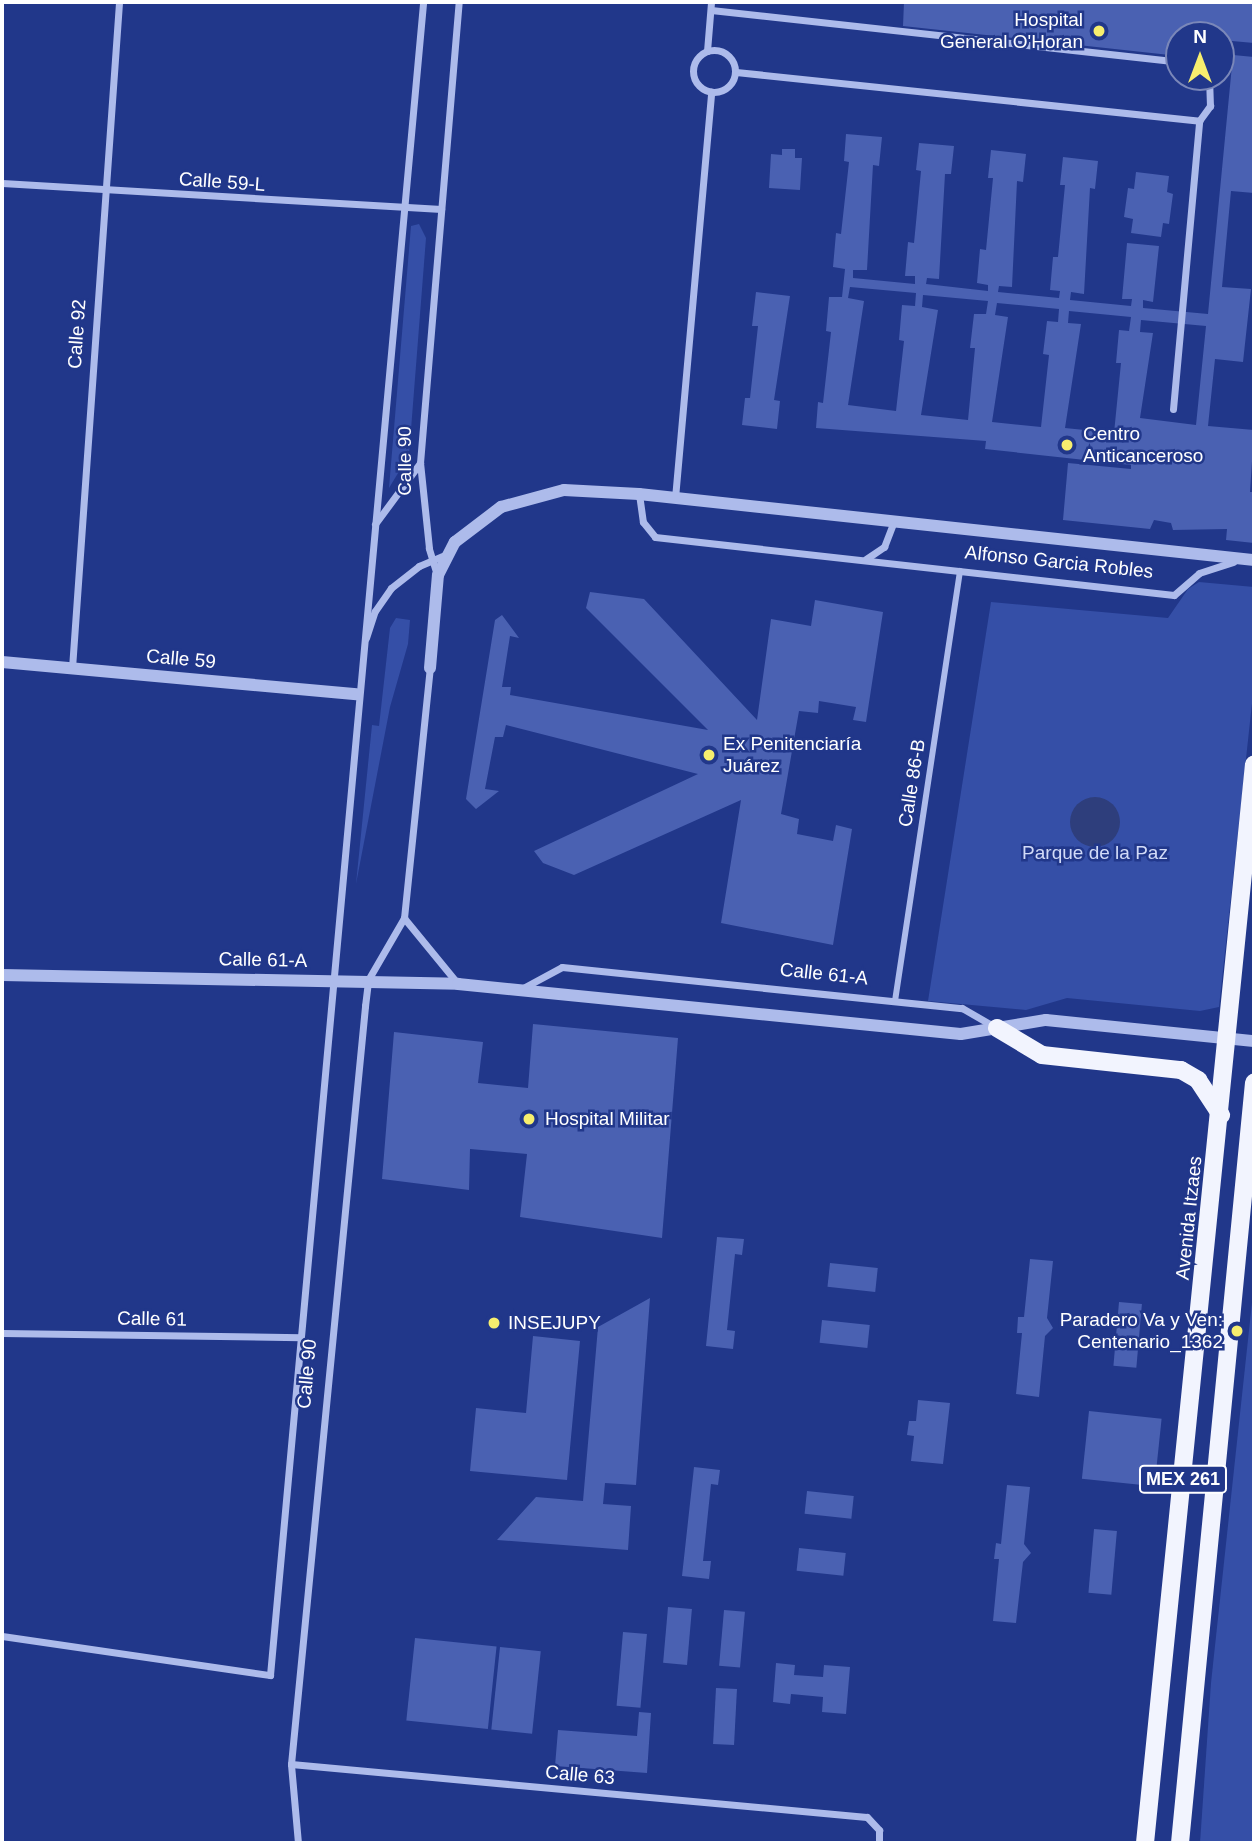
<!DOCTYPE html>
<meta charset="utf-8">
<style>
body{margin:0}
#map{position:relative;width:1256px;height:1845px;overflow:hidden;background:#21378a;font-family:Arial,sans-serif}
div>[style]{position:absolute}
.green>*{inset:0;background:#354fa7}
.water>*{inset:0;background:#2e3e7c}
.round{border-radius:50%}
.building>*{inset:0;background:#4a61b2;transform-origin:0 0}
.pedestrian>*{height:6px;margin:-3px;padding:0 3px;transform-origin:3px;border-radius:3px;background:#adbbeb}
.minor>*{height:7px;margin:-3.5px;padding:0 3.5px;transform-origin:3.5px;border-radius:3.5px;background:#adbbeb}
.minor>.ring{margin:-3.5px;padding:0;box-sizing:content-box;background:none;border:7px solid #adbbeb;border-radius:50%}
.tertiary>*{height:12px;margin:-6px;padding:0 6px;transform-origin:6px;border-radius:6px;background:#adbbeb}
.primary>*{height:18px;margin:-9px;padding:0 9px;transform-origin:9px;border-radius:9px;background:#f2f4fe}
.dots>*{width:19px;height:19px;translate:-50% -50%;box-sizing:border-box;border:4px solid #21378a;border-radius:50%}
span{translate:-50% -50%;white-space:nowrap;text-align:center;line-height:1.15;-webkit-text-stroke:5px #21378a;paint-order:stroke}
.shield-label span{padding:2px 5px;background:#21378a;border:2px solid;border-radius:5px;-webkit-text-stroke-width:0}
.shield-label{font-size:18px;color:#fff;font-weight:700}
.poi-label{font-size:19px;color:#fff}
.right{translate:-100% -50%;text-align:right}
.left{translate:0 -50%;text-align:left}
.street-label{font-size:19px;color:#fff}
.park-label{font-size:19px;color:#d2dbf8}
.frame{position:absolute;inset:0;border:4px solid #fff;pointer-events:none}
.north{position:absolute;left:1165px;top:21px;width:70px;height:70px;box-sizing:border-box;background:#21378a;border:2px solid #7a87b9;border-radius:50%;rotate:0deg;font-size:19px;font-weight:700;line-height:28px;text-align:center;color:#fff}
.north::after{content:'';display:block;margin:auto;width:24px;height:32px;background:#f7ee6e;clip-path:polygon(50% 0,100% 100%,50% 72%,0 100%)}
</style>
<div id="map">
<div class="green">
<div style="clip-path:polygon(419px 224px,426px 238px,409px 455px,389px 488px,411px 226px)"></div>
<div style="clip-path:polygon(1199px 582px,1254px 587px,1254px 685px,1219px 1007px,1200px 1011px,1067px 998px,1026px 1010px,928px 1001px,991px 602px,1168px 618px,1188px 589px)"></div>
<div style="clip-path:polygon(396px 618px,410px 620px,408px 644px,390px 707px,356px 884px,372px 725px,379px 726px,390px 628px)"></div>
<div style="clip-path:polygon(1254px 1284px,1254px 1843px,1200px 1843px,1211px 1683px)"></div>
</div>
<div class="water">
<div class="round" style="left:1070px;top:797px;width:50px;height:50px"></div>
</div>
<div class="building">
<div style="clip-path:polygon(904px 2px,1254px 2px,1254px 43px,1221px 40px,1221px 35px,1179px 35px,1179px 56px,903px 26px)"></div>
<div style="clip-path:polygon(evenodd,1233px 55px,1254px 57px,1254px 193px,1231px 191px,1222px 287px,1251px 289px,1243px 362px,1215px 359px,1208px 426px,1254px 430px,1250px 492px,1254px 492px,1254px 543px,1226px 540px,1227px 529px,1173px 530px,1171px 523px,1154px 520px,1150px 529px,1063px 520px,1068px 463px,1131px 469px,1131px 465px,985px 449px,986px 441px,816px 428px,818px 402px,823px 403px,831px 332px,826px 331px,829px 297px,842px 297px,845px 269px,833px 267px,836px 233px,841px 234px,849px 162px,844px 161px,846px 134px,882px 137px,879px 166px,873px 165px,867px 270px,853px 270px,853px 278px,915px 284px,915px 276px,905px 276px,908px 242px,914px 243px,921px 171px,916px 170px,919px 143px,954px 146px,951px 174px,945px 174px,939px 279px,927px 278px,926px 284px,988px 291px,988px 285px,977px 283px,980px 249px,986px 250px,993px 178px,988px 178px,991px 150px,1026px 154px,1023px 182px,1017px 181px,1012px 287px,999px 286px,998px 292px,1059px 298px,1060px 291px,1050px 290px,1053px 257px,1058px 257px,1065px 185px,1060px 185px,1063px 157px,1098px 161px,1095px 189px,1090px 188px,1084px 294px,1071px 292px,1070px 300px,1131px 306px,1132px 299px,1122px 299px,1127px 243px,1159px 246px,1153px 302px,1143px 300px,1143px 308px,1208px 314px,1233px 55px,850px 287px,916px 293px,915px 306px,902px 305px,899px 340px,904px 341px,896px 411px,848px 405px,864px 301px,848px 298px,850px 287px,1233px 55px,923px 295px,988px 301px,986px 314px,974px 314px,970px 348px,975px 348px,968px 420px,921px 415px,938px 310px,922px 307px,923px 295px,1233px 55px,997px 303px,1059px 309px,1058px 322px,1047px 321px,1043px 354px,1049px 355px,1041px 427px,992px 422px,1008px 317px,995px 315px,997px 303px,1233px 55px,1069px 311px,1131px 317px,1129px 331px,1119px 330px,1116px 363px,1121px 363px,1114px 433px,1065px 428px,1081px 324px,1068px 323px,1069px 311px,1233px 55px,1141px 320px,1206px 326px,1196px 425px,1140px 418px,1153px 333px,1140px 332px,1141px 320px)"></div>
<div style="clip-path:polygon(782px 149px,795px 149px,795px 158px,802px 158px,800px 190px,769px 188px,771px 154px,782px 155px)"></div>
<div style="clip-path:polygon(1136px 172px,1169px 176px,1167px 192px,1173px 194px,1169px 224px,1163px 223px,1161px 237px,1131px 233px,1133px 219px,1124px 217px,1128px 188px,1134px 189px)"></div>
<div style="clip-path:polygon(756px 292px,790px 296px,774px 400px,780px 401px,777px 429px,742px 425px,745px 398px,750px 398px,758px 326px,752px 326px)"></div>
<div style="clip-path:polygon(590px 592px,644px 599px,757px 720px,771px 619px,811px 626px,815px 600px,883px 612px,866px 722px,853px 720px,856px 707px,819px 701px,818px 713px,799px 711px,781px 814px,799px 819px,797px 834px,833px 841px,836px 825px,852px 829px,833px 945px,721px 923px,741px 800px,574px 875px,543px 863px,534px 851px,698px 774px,506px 725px,503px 737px,495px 737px,485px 789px,499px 791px,476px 809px,466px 799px,495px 620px,502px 615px,519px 638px,510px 636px,502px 687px,511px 687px,510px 695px,708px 730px,586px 608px)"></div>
<div style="clip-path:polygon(533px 1024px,678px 1038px,662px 1238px,520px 1217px,527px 1154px,470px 1149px,469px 1190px,382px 1179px,394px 1032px,483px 1042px,478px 1083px,528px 1088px)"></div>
<div style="clip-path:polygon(717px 1237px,744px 1239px,742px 1255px,735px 1254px,727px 1330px,735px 1331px,733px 1349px,706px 1346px)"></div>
<div style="clip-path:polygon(1030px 1259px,1053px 1261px,1047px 1318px,1053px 1328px,1045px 1336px,1039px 1397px,1016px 1394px,1022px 1333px,1017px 1333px,1018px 1317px,1024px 1317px)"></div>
<div style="left:830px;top:1263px;width:48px;height:24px;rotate:6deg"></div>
<div style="clip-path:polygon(650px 1298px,636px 1485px,605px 1483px,603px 1504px,631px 1506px,628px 1550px,497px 1540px,536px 1497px,583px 1501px,598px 1327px)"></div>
<div style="left:1119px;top:1302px;width:23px;height:64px;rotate:5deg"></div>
<div style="left:822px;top:1320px;width:48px;height:23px;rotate:6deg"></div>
<div style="clip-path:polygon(533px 1336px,580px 1341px,567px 1480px,470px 1471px,476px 1408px,526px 1413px)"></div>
<div style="clip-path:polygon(918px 1400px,950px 1403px,943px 1464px,911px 1461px,914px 1436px,907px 1435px,909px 1421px,916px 1421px)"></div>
<div style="left:1089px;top:1411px;width:73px;height:68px;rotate:6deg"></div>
<div style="clip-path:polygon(694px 1467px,720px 1470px,718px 1485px,711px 1484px,703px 1561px,711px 1561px,709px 1579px,682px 1576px)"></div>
<div style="clip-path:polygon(1007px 1485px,1030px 1487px,1024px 1544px,1031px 1553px,1023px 1562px,1016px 1623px,993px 1621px,999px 1559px,994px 1559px,996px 1543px,1001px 1544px)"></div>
<div style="left:807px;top:1491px;width:47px;height:23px;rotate:6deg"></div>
<div style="left:1094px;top:1529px;width:23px;height:64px;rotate:5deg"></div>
<div style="left:799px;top:1548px;width:47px;height:23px;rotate:6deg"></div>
<div style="left:668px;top:1607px;width:24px;height:56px;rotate:5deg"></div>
<div style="left:724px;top:1610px;width:21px;height:56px;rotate:5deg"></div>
<div style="left:623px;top:1632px;width:24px;height:74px;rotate:5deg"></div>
<div style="left:415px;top:1638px;width:82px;height:83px;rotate:6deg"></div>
<div style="left:500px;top:1647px;width:41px;height:83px;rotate:6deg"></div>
<div style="clip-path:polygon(776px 1663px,795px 1665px,794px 1675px,823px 1677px,824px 1665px,850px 1667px,846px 1714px,822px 1712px,823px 1697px,791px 1694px,790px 1704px,773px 1702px)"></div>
<div style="left:716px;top:1688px;width:21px;height:56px;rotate:3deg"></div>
<div style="clip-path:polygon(639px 1712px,651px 1713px,647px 1773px,555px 1766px,558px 1730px,637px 1736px)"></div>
</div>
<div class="pedestrian">
<div style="left:895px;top:1001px;width:435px;rotate:-81.4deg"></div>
</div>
<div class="minor">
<div style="left:711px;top:10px;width:471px;rotate:6.3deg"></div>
<div class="ring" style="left:693px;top:50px;width:35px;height:35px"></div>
<div style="left:707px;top:51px;width:49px;rotate:-85.3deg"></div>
<div style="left:736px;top:72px;width:466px;rotate:6deg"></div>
<div style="left:2px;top:183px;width:440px;rotate:3.4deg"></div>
<div style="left:1173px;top:409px;width:289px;rotate:-84.8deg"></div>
<div style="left:1199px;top:121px;width:19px;rotate:-54deg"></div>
<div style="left:1210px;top:106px;width:29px;rotate:-92deg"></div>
<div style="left:639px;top:494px;width:28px;rotate:82deg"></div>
<div style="left:643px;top:522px;width:19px;rotate:51deg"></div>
<div style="left:655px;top:537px;width:522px;rotate:6.38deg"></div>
<div style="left:1174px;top:595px;width:33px;rotate:-41deg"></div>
<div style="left:1199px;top:573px;width:36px;rotate:-18deg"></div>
<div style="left:675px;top:498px;width:408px;rotate:-84.9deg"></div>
<div style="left:375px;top:524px;width:76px;rotate:-53.6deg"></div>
<div style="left:866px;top:559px;width:22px;rotate:-34deg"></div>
<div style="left:884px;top:547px;width:26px;rotate:-69deg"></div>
<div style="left:437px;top:575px;width:28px;rotate:-107deg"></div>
<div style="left:429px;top:548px;width:85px;rotate:-96deg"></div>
<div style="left:420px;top:463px;width:463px;rotate:-85.2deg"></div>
<div style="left:366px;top:638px;width:28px;rotate:-72deg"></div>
<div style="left:375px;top:611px;width:28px;rotate:-55deg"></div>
<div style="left:391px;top:588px;width:36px;rotate:-38deg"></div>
<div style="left:419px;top:566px;width:30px;rotate:-23deg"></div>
<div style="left:72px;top:668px;width:668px;rotate:-85.96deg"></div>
<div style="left:404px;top:918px;width:85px;rotate:50.7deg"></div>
<div style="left:523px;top:988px;width:44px;rotate:-28.3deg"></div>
<div style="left:562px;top:967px;width:402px;rotate:5.9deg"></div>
<div style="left:962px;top:1008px;width:39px;rotate:30deg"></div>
<div style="left:2px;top:1333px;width:299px;rotate:0.8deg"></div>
<div style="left:2px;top:1636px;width:271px;rotate:8.3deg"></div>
<div style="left:270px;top:1675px;width:1680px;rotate:-84.77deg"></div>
<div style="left:291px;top:1764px;width:578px;rotate:5.26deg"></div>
<div style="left:867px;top:1817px;width:18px;rotate:47deg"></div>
<div style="left:879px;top:1830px;width:13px;rotate:90deg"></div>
<div style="left:298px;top:1843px;width:79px;rotate:-95.1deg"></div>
<div style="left:291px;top:1764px;width:762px;rotate:-84.42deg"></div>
<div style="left:365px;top:1006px;width:26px;rotate:-83deg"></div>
<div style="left:368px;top:980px;width:72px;rotate:-59.9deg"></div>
<div style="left:404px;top:918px;width:251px;rotate:-84.1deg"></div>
</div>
<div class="tertiary">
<div style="left:2px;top:662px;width:356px;rotate:5.2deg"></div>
<div style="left:430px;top:668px;width:93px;rotate:-85.1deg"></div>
<div style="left:438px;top:575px;width:37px;rotate:-63deg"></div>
<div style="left:455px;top:542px;width:58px;rotate:-37.3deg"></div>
<div style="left:501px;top:507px;width:65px;rotate:-15.1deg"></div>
<div style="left:564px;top:490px;width:75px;rotate:3.1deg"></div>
<div style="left:639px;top:494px;width:619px;rotate:6.13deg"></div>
<div style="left:2px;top:975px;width:456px;rotate:1.1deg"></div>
<div style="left:458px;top:984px;width:505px;rotate:5.68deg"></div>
<div style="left:961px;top:1034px;width:86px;rotate:-9.4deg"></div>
<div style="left:1046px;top:1020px;width:209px;rotate:5.8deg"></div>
</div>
<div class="primary">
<div style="left:997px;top:1028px;width:52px;rotate:31deg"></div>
<div style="left:1042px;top:1055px;width:140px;rotate:6.2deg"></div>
<div style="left:1181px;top:1070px;width:20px;rotate:30deg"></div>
<div style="left:1198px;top:1080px;width:42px;rotate:56.7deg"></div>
<div style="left:1145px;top:1843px;width:1084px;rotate:-84.23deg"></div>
<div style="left:1180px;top:1843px;width:764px;rotate:-84.44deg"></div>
</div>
<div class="dots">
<div style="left:1099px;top:31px;background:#f7ee6e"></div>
<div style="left:1067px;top:445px;background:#f7ee6e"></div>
<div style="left:709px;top:755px;background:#f7ee6e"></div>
<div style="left:529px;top:1119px;background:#f7ee6e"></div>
<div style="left:494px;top:1323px;background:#f7ee6e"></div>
<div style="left:1237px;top:1331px;background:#f7ee6e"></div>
</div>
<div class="shield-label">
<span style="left:1183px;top:1479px">MEX 261</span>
</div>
<div class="poi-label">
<span class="right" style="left:1083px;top:31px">Hospital<br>General O'Horan</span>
<span class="left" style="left:1083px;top:445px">Centro<br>Anticanceroso</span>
<span class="left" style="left:723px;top:755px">Ex Penitenciaría<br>Juárez</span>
<span class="left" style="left:545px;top:1119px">Hospital Militar</span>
<span class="right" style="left:1223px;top:1331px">Paradero Va y Ven:<br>Centenario_1362</span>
<span class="left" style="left:508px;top:1323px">INSEJUPY</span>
</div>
<div class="street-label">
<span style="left:222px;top:182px;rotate:4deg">Calle 59-L</span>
<span style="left:77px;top:334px;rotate:-86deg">Calle 92</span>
<span style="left:405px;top:461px;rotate:-90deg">Calle 90</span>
<span style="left:1059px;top:562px;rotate:6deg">Alfonso Garcia Robles</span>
<span style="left:181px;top:659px;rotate:5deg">Calle 59</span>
<span style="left:912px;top:783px;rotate:-81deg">Calle 86-B</span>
<span style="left:263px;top:960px;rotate:1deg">Calle 61-A</span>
<span style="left:824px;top:974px;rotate:6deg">Calle 61-A</span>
<span style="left:1189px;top:1218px;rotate:-84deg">Avenida Itzaes</span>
<span style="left:152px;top:1319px;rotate:1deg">Calle 61</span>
<span style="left:307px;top:1374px;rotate:-85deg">Calle 90</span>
<span style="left:580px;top:1775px;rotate:5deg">Calle 63</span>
</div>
<div class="park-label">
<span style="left:1095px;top:853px">Parque de la Paz</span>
</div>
<div class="frame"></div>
<div class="north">N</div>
</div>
